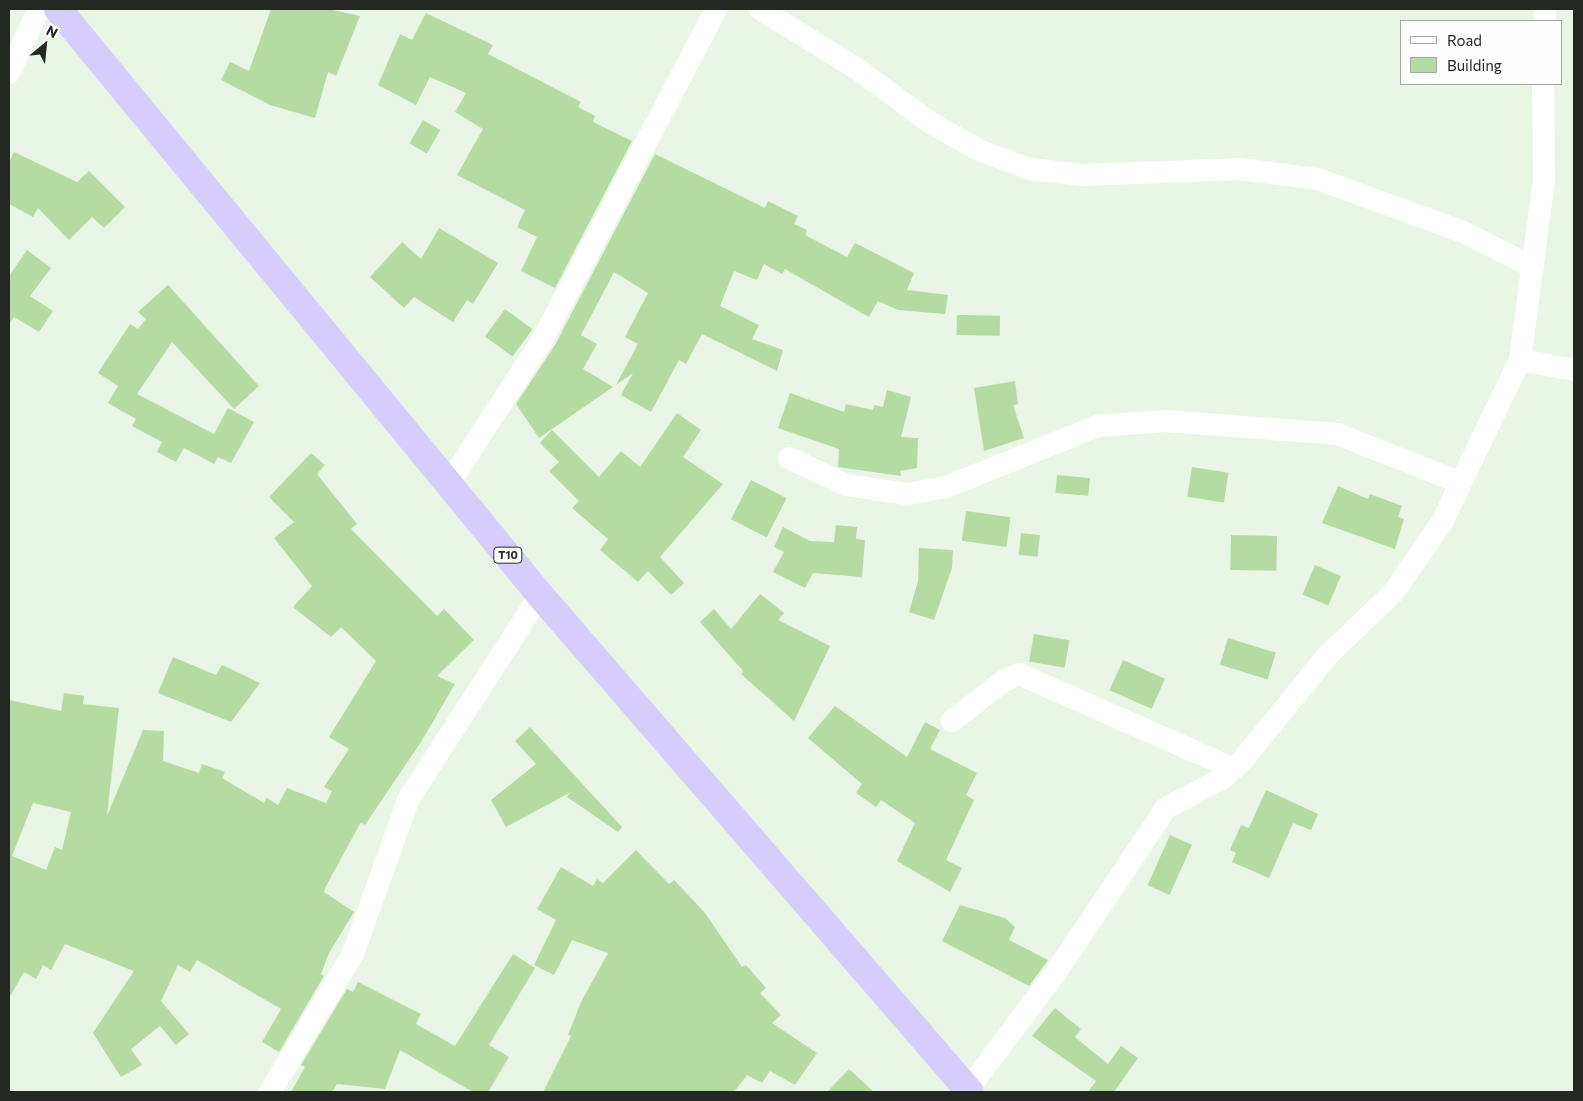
<!DOCTYPE html>
<style>
body{margin:0}
#map{position:relative;width:1583px;height:1101px;overflow:hidden;background:#e9f6e5;font-family:Commissioner,sans-serif}
div>[style]{position:absolute}
.building>*{inset:0;background:#b3dba2;transform-origin:0 0}
.street>*{height:22px;margin:-11px;padding:0 11px;transform-origin:11px;border-radius:11px;background:#fff}
.highway>*{height:28px;margin:-14px;padding:0 14px;transform-origin:14px;border-radius:14px;background:#d6cdfd}
span{translate:-50% -50%;white-space:nowrap;text-align:center;line-height:1.15;-webkit-text-stroke:4.5px #fefefe;paint-order:stroke}
.shield-label span{padding:1px 4px;background:#fefefe;border:1px solid;border-radius:4px;-webkit-text-stroke-width:0}
.shield-label{font-size:11px;color:#232822;font-weight:700}
.frame{position:absolute;inset:0;border:10px solid #232822;pointer-events:none}
.legend{position:absolute;left:1400px;top:20px;width:162px;height:65px;box-sizing:border-box;background:#fefefe;border:1px solid #a6a8a6;margin:0;padding:6px 9px;list-style:none;font-size:15px;color:#232822}
.legend li{display:flex;align-items:center;gap:10px;height:25px}
.legend b{width:25px;border:1px solid #a6a8a6}
.north{position:absolute;left:20px;top:20px;width:50px;height:50px;-webkit-text-stroke:4px #fefefe;paint-order:stroke;rotate:28deg;font-size:14px;font-weight:700;line-height:20px;text-align:center;color:#232822}
.north::after{content:'';display:block;margin:auto;width:18px;height:22px;background:#232822;clip-path:polygon(50% 0,100% 100%,50% 72%,0 100%)}
</style>
<div id="map">
<div class="building">
<div style="clip-path:polygon(271px 9px,328px 9px,360px 16px,336px 76px,328px 72px,315px 118px,270px 105px,221px 80px,230px 62px,249px 71px)"></div>
<div style="clip-path:polygon(426px 13px,493px 45px,488px 54px,581px 102px,578px 107px,595px 116px,593px 122px,632px 141px,555px 288px,521px 271px,537px 237px,517px 227px,525px 210px,457px 175px,483px 129px,455px 112px,466px 93px,430px 77px,416px 105px,378px 85px,400px 34px,412px 40px)"></div>
<div style="left:423px;top:120px;width:20px;height:27px;rotate:30deg"></div>
<div style="clip-path:polygon(14px 152px,77px 182px,89px 171px,125px 207px,104px 228px,92px 217px,69px 240px,38px 208px,33px 217px,9px 204px,9px 163px)"></div>
<div style="clip-path:polygon(655px 154px,765px 208px,768px 201px,798px 216px,794px 224px,807px 230px,805px 235px,847px 257px,855px 243px,914px 273px,907px 290px,948px 295px,945px 314px,898px 310px,878px 301px,869px 317px,785px 269px,782px 274px,764px 264px,757px 280px,734px 271px,720px 306px,759px 325px,752px 339px,783px 350px,777px 371px,702px 334px,686px 364px,679px 360px,651px 412px,621px 395px,633px 373px,616px 385px,638px 344px,625px 337px,648px 293px,614px 272px,581px 335px,597px 344px,583px 369px,613px 387px,539px 438px,516px 404px,555px 345px)"></div>
<div style="clip-path:polygon(439px 228px,498px 263px,473px 304px,467px 300px,453px 322px,414px 297px,404px 308px,370px 277px,402px 242px,421px 259px)"></div>
<div style="clip-path:polygon(27px 250px,51px 268px,30px 296px,53px 311px,39px 332px,14px 317px,9px 324px,9px 276px)"></div>
<div style="clip-path:polygon(168px 285px,259px 386px,234px 409px,172px 342px,137px 394px,214px 434px,228px 408px,254px 422px,231px 463px,218px 457px,214px 464px,184px 448px,176px 462px,157px 452px,162px 442px,132px 426px,136px 419px,108px 403px,118px 386px,98px 373px,130px 324px,138px 329px,146px 319px,138px 312px)"></div>
<div style="left:505px;top:309px;width:34px;height:34px;rotate:36deg"></div>
<div style="left:957px;top:315px;width:43px;height:20px;rotate:1deg"></div>
<div style="clip-path:polygon(1015px 381px,1018px 404px,1013px 405px,1024px 438px,984px 451px,974px 388px)"></div>
<div style="clip-path:polygon(887px 390px,911px 397px,901px 437px,918px 438px,917px 468px,900px 471px,901px 476px,838px 467px,839px 449px,778px 428px,790px 393px,844px 412px,846px 404px,873px 410px,874px 405px,883px 407px)"></div>
<div style="clip-path:polygon(677px 413px,701px 430px,683px 457px,723px 484px,660px 557px,684px 583px,671px 595px,648px 571px,638px 582px,600px 550px,608px 539px,572px 508px,579px 501px,549px 471px,559px 462px,540px 443px,552px 430px,599px 477px,621px 451px,640px 467px)"></div>
<div style="clip-path:polygon(evenodd,311px 453px,325px 465px,317px 474px,357px 524px,351px 529px,437px 616px,444px 609px,474px 640px,437px 676px,455px 684px,421px 742px,365px 825px,361px 822px,326px 886px,324px 892px,354px 912px,329px 953px,321px 974px,324px 976px,279px 1052px,262px 1042px,281px 1009px,197px 960px,190px 972px,178px 965px,161px 1001px,189px 1034px,176px 1045px,160px 1026px,131px 1049px,142px 1065px,121px 1077px,93px 1033px,134px 971px,65px 944px,51px 970px,43px 965px,36px 979px,24px 972px,9px 998px,9px 700px,61px 711px,64px 693px,84px 696px,83px 704px,119px 708px,107px 816px,143px 730px,164px 731px,163px 761px,199px 773px,202px 764px,225px 772px,222px 778px,264px 803px,267px 798px,278px 805px,287px 788px,326px 803px,332px 791px,324px 787px,349px 749px,329px 737px,376px 661px,341px 627px,331px 637px,293px 607px,312px 586px,274px 538px,294px 522px,269px 497px,311px 453px,33px 803px,71px 812px,62px 850px,55px 847px,46px 870px,12px 856px,33px 803px)"></div>
<div style="left:1192px;top:467px;width:37px;height:30px;rotate:9deg"></div>
<div style="left:1057px;top:475px;width:33px;height:18px;rotate:5deg"></div>
<div style="left:751px;top:480px;width:40px;height:44px;rotate:27deg"></div>
<div style="clip-path:polygon(1338px 486px,1368px 499px,1370px 494px,1402px 506px,1398px 517px,1404px 519px,1395px 549px,1322px 523px)"></div>
<div style="left:966px;top:511px;width:45px;height:30px;rotate:8deg"></div>
<div style="clip-path:polygon(836px 525px,857px 527px,856px 539px,865px 540px,862px 577px,813px 573px,805px 588px,773px 572px,784px 552px,774px 547px,783px 527px,810px 541px,834px 542px)"></div>
<div style="left:1021px;top:533px;width:19px;height:22px;rotate:6deg"></div>
<div style="left:1231px;top:535px;width:46px;height:35px;rotate:1deg"></div>
<div style="clip-path:polygon(919px 548px,953px 550px,952px 568px,934px 620px,909px 612px,918px 581px)"></div>
<div style="left:1315px;top:565px;width:28px;height:32px;rotate:23deg"></div>
<div style="clip-path:polygon(760px 594px,784px 613px,778px 620px,830px 646px,794px 721px,741px 674px,743px 671px,700px 622px,714px 609px,731px 629px)"></div>
<div style="left:1034px;top:634px;width:36px;height:28px;rotate:10deg"></div>
<div style="left:1228px;top:638px;width:50px;height:28px;rotate:17deg"></div>
<div style="clip-path:polygon(173px 657px,216px 675px,222px 665px,260px 683px,231px 722px,158px 693px)"></div>
<div style="left:1123px;top:660px;width:46px;height:33px;rotate:24deg"></div>
<div style="clip-path:polygon(835px 706px,907px 757px,925px 722px,940px 730px,930px 749px,977px 773px,966px 795px,974px 800px,946px 860px,962px 868px,950px 892px,897px 861px,915px 823px,881px 800px,876px 807px,856px 793px,862px 784px,808px 738px)"></div>
<div style="clip-path:polygon(530px 727px,622px 827px,618px 832px,567px 797px,571px 792px,506px 827px,491px 800px,536px 764px,515px 741px)"></div>
<div style="clip-path:polygon(1266px 790px,1318px 814px,1311px 830px,1293px 823px,1269px 878px,1232px 862px,1236px 853px,1230px 850px,1241px 825px,1249px 828px)"></div>
<div style="left:1170px;top:835px;width:24px;height:55px;rotate:24deg"></div>
<div style="clip-path:polygon(636px 850px,669px 884px,674px 880px,705px 913px,742px 967px,746px 965px,766px 988px,760px 993px,781px 1015px,772px 1023px,817px 1053px,795px 1085px,770px 1071px,762px 1083px,747px 1075px,734px 1092px,543px 1092px,571px 1036px,568px 1035px,581px 1002px,608px 953px,572px 940px,554px 975px,534px 965px,556px 920px,537px 909px,561px 867px,593px 886px,597px 879px,603px 883px)"></div>
<div style="clip-path:polygon(960px 905px,1005px 918px,1015px 927px,1009px 940px,1048px 960px,1029px 986px,942px 941px)"></div>
<div style="clip-path:polygon(513px 954px,535px 968px,489px 1045px,509px 1057px,488px 1092px,473px 1092px,400px 1050px,385px 1089px,337px 1084px,332px 1092px,291px 1092px,305px 1067px,301px 1065px,347px 989px,353px 992px,358px 982px,421px 1014px,416px 1024px,455px 1046px)"></div>
<div style="clip-path:polygon(1055px 1008px,1081px 1029px,1075px 1037px,1108px 1064px,1121px 1046px,1138px 1058px,1114px 1092px,1088px 1092px,1096px 1081px,1032px 1036px)"></div>
<div style="clip-path:polygon(849px 1069px,874px 1092px,827px 1092px)"></div>
</div>
<div class="street">
<div style="left:760px;top:9px;width:113px;rotate:31.6deg"></div>
<div style="left:856px;top:68px;width:93px;rotate:36.3deg"></div>
<div style="left:931px;top:123px;width:57px;rotate:29.2deg"></div>
<div style="left:981px;top:151px;width:52px;rotate:20.2deg"></div>
<div style="left:1030px;top:169px;width:53px;rotate:6.5deg"></div>
<div style="left:1083px;top:175px;width:157px;rotate:-2.2deg"></div>
<div style="left:1240px;top:169px;width:79px;rotate:7.3deg"></div>
<div style="left:1318px;top:179px;width:154px;rotate:20.1deg"></div>
<div style="left:1463px;top:232px;width:74px;rotate:26.6deg"></div>
<div style="left:1545px;top:21px;width:12px;rotate:-90deg"></div>
<div style="left:9px;top:73px;width:71px;rotate:-64.9deg"></div>
<div style="left:1520px;top:360px;width:55px;rotate:10.5deg"></div>
<div style="left:789px;top:458px;width:63px;rotate:25.3deg"></div>
<div style="left:846px;top:485px;width:62px;rotate:8.4deg"></div>
<div style="left:907px;top:494px;width:40px;rotate:-10deg"></div>
<div style="left:946px;top:487px;width:164px;rotate:-21.9deg"></div>
<div style="left:1098px;top:426px;width:67px;rotate:-4.3deg"></div>
<div style="left:1165px;top:421px;width:172px;rotate:4.3deg"></div>
<div style="left:1337px;top:434px;width:131px;rotate:21.5deg"></div>
<div style="left:450px;top:482px;width:171px;rotate:-57deg"></div>
<div style="left:543px;top:339px;width:373px;rotate:-62.3deg"></div>
<div style="left:952px;top:721px;width:63px;rotate:-38deg"></div>
<div style="left:1002px;top:682px;width:19px;rotate:-25deg"></div>
<div style="left:1019px;top:674px;width:235px;rotate:23.8deg"></div>
<div style="left:270px;top:1092px;width:161px;rotate:-59deg"></div>
<div style="left:353px;top:954px;width:164px;rotate:-70.3deg"></div>
<div style="left:408px;top:800px;width:244px;rotate:-57.2deg"></div>
<div style="left:966px;top:1092px;width:150px;rotate:-53.1deg"></div>
<div style="left:1056px;top:972px;width:197px;rotate:-56.1deg"></div>
<div style="left:1166px;top:808px;width:64px;rotate:-27.8deg"></div>
<div style="left:1223px;top:778px;width:24px;rotate:-42deg"></div>
<div style="left:1241px;top:762px;width:136px;rotate:-50.9deg"></div>
<div style="left:1327px;top:656px;width:91px;rotate:-43.7deg"></div>
<div style="left:1393px;top:593px;width:86px;rotate:-55.4deg"></div>
<div style="left:1442px;top:522px;width:180px;rotate:-64.3deg"></div>
<div style="left:1520px;top:360px;width:183px;rotate:-82.4deg"></div>
<div style="left:1544px;top:179px;width:95px;rotate:-90.6deg"></div>
</div>
<div class="highway">
<div style="left:58px;top:9px;width:759px;rotate:50.56deg"></div>
<div style="left:540px;top:595px;width:657px;rotate:49.13deg"></div>
</div>
<div class="shield-label">
<span style="left:508px;top:555px">T10</span>
</div>
<div class="frame"></div>
<ul class="legend">
<li><b style="height:6px;background:#fff"></b>Road</li>
<li><b style="height:14px;background:#b3dba2"></b>Building</li>
</ul>
<div class="north">N</div>
</div>
